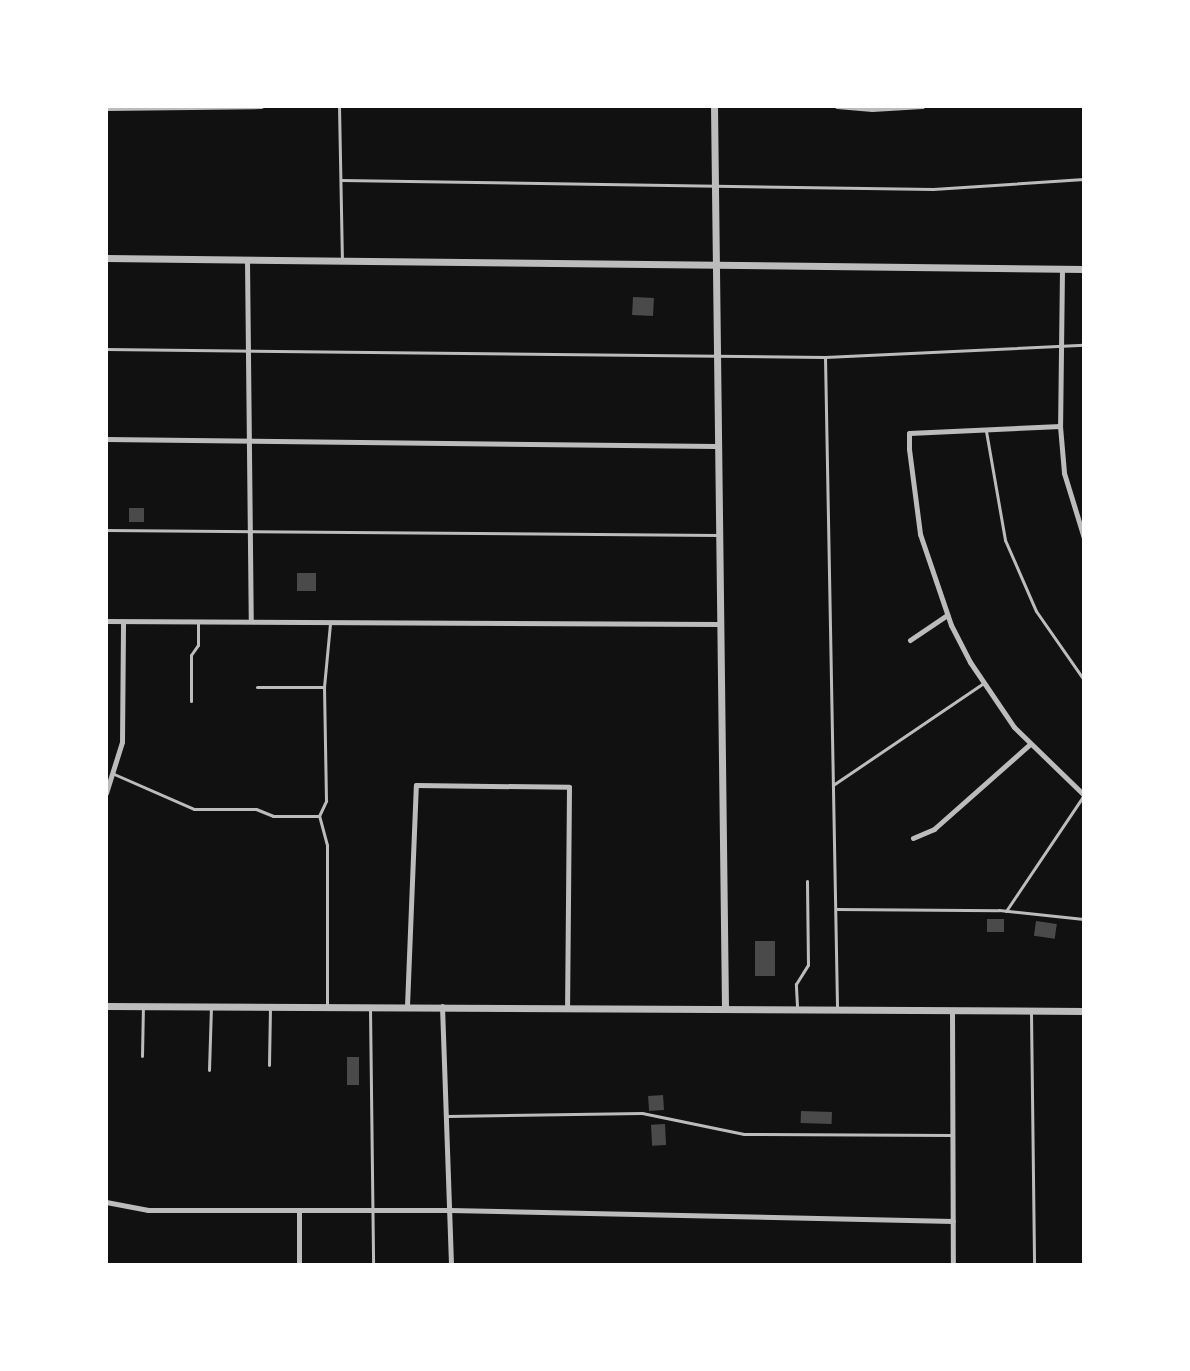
<!DOCTYPE html>
<style>
body{margin:0}
#map{position:relative;width:1190px;height:1371px;overflow:hidden;background:#111;font-family:Barlow,sans-serif}
div>[style]{position:absolute}
.building>*{inset:0;background:#4a4a4a;transform-origin:0 0}
.service>*{height:3px;margin:-1.5px;padding:0 1.5px;transform-origin:1.5px;border-radius:1.5px;background:#bcbcbc}
.minor>*{height:5px;margin:-2.5px;padding:0 2.5px;transform-origin:2.5px;border-radius:2.5px;background:#bcbcbc}
.tertiary>*{height:7px;margin:-3.5px;padding:0 3.5px;transform-origin:3.5px;border-radius:3.5px;background:#bcbcbc}
span{translate:-50% -50%;white-space:nowrap;text-align:center;line-height:1.15;-webkit-text-stroke:8px #fff;paint-order:stroke}
.frame{position:absolute;inset:0;border:108px solid #fff;pointer-events:none}
</style>
<div id="map">
<div class="building">
<div style="left:633px;top:297px;width:21px;height:18px;rotate:3deg"></div>
<div style="left:144px;top:508px;width:14px;height:15px;rotate:90deg"></div>
<div style="left:316px;top:573px;width:18px;height:19px;rotate:90deg"></div>
<div style="left:987px;top:919px;width:17px;height:13px"></div>
<div style="left:1036px;top:921px;width:21px;height:15px;rotate:8deg"></div>
<div style="left:755px;top:941px;width:20px;height:35px"></div>
<div style="left:347px;top:1057px;width:12px;height:28px"></div>
<div style="left:663px;top:1095px;width:15px;height:15px;rotate:86deg"></div>
<div style="left:801px;top:1111px;width:31px;height:12px;rotate:2deg"></div>
<div style="left:665px;top:1124px;width:21px;height:14px;rotate:87deg"></div>
</div>
<div class="service">
<div style="left:339px;top:106px;width:155px;rotate:88.9deg"></div>
<div style="left:341px;top:180px;width:592px;rotate:0.87deg"></div>
<div style="left:933px;top:189px;width:151px;rotate:-3.8deg"></div>
<div style="left:106px;top:349px;width:719px;rotate:0.64deg"></div>
<div style="left:825px;top:357px;width:259px;rotate:-2.7deg"></div>
<div style="left:825px;top:357px;width:651px;rotate:88.94deg"></div>
<div style="left:986px;top:431px;width:111px;rotate:80.1deg"></div>
<div style="left:1005px;top:540px;width:77px;rotate:66.4deg"></div>
<div style="left:1036px;top:611px;width:84px;rotate:55.2deg"></div>
<div style="left:106px;top:530px;width:612px;rotate:0.47deg"></div>
<div style="left:257px;top:687px;width:67px"></div>
<div style="left:191px;top:701px;width:46px;rotate:-90deg"></div>
<div style="left:191px;top:655px;width:12px;rotate:-55deg"></div>
<div style="left:198px;top:645px;width:22px;rotate:-90deg"></div>
<div style="left:114px;top:774px;width:87px;rotate:23.6deg"></div>
<div style="left:194px;top:809px;width:62px"></div>
<div style="left:256px;top:809px;width:18px;rotate:22deg"></div>
<div style="left:273px;top:816px;width:45px"></div>
<div style="left:833px;top:785px;width:180px;rotate:-34.1deg"></div>
<div style="left:836px;top:909px;width:163px;rotate:0.4deg"></div>
<div style="left:999px;top:910px;width:85px;rotate:6deg"></div>
<div style="left:1006px;top:911px;width:140px;rotate:-56.1deg"></div>
<div style="left:327px;top:1005px;width:160px;rotate:-90deg"></div>
<div style="left:327px;top:845px;width:30px;rotate:-105deg"></div>
<div style="left:319px;top:816px;width:17px;rotate:-65deg"></div>
<div style="left:326px;top:801px;width:114px;rotate:-91deg"></div>
<div style="left:324px;top:687px;width:63px;rotate:-84.6deg"></div>
<div style="left:797px;top:1006px;width:22px;rotate:-93deg"></div>
<div style="left:796px;top:984px;width:22px;rotate:-58deg"></div>
<div style="left:808px;top:965px;width:84px;rotate:-90.7deg"></div>
<div style="left:370px;top:1009px;width:256px;rotate:89.3deg"></div>
<div style="left:1031px;top:1013px;width:252px;rotate:89.3deg"></div>
<div style="left:142px;top:1056px;width:50px;rotate:-88.9deg"></div>
<div style="left:269px;top:1065px;width:57px;rotate:-89deg"></div>
<div style="left:209px;top:1070px;width:62px;rotate:-88.2deg"></div>
<div style="left:447px;top:1116px;width:195px;rotate:-0.9deg"></div>
<div style="left:642px;top:1113px;width:104px;rotate:11.6deg"></div>
<div style="left:744px;top:1134px;width:207px;rotate:0.3deg"></div>
</div>
<div class="minor">
<div style="left:837px;top:106px;width:35px;rotate:5deg"></div>
<div style="left:872px;top:109px;width:50px;rotate:-3.4deg"></div>
<div style="left:106px;top:108px;width:155px;rotate:-0.7deg"></div>
<div style="left:247px;top:260px;width:360px;rotate:89.4deg"></div>
<div style="left:1062px;top:269px;width:157px;rotate:90.7deg"></div>
<div style="left:1060px;top:426px;width:47px;rotate:85.1deg"></div>
<div style="left:1064px;top:473px;width:68px;rotate:72.9deg"></div>
<div style="left:1060px;top:426px;width:151px;rotate:177.3deg"></div>
<div style="left:909px;top:433px;width:16px;rotate:90deg"></div>
<div style="left:909px;top:449px;width:86px;rotate:82.6deg"></div>
<div style="left:920px;top:534px;width:96px;rotate:71.2deg"></div>
<div style="left:951px;top:625px;width:42px;rotate:62.8deg"></div>
<div style="left:970px;top:662px;width:78px;rotate:55.9deg"></div>
<div style="left:1014px;top:727px;width:98px;rotate:44.2deg"></div>
<div style="left:106px;top:439px;width:610px;rotate:0.66deg"></div>
<div style="left:106px;top:621px;width:613px;rotate:0.28deg"></div>
<div style="left:910px;top:640px;width:45px;rotate:-34deg"></div>
<div style="left:106px;top:793px;width:53px;rotate:-72.6deg"></div>
<div style="left:122px;top:742px;width:120px;rotate:-89.5deg"></div>
<div style="left:913px;top:838px;width:23px;rotate:-23deg"></div>
<div style="left:934px;top:829px;width:128px;rotate:-41.5deg"></div>
<div style="left:407px;top:1006px;width:221px;rotate:-87.7deg"></div>
<div style="left:416px;top:785px;width:153px;rotate:0.7deg"></div>
<div style="left:569px;top:787px;width:220px;rotate:90.5deg"></div>
<div style="left:442px;top:1006px;width:259px;rotate:88deg"></div>
<div style="left:952px;top:1010px;width:255px;rotate:89.8deg"></div>
<div style="left:106px;top:1202px;width:43px;rotate:10.8deg"></div>
<div style="left:148px;top:1210px;width:302px"></div>
<div style="left:450px;top:1210px;width:503px;rotate:1.25deg"></div>
<div style="left:299px;top:1211px;width:54px;rotate:90deg"></div>
</div>
<div class="tertiary">
<div style="left:714px;top:106px;width:902px;rotate:89.3deg"></div>
<div style="left:106px;top:258px;width:978px;rotate:0.64deg"></div>
<div style="left:106px;top:1006px;width:978px;rotate:0.29deg"></div>
</div>
<div class="frame"></div>
</div>
